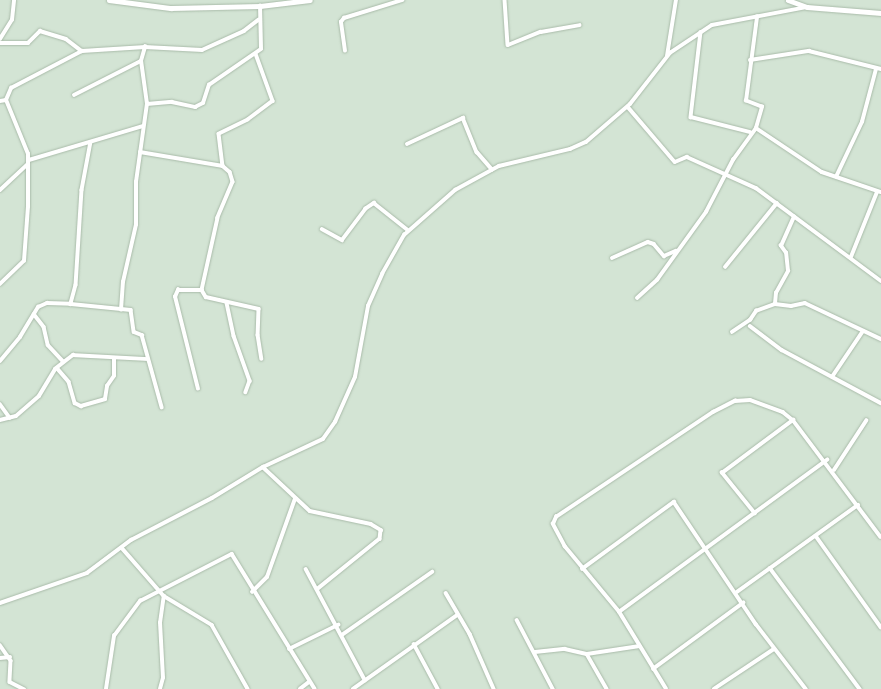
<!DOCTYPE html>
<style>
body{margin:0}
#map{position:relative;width:881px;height:689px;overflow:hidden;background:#e5f1e5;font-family:"PT Sans",sans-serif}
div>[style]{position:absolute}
.residential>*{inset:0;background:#d3e4d4;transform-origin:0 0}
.roads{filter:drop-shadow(0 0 1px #a9bba9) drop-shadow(0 0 1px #a9bba9)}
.minor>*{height:3.5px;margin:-1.75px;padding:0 1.75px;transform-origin:1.75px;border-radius:1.75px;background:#fff}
.tertiary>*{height:4.5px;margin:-2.25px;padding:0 2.25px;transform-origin:2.25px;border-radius:2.25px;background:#fff}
span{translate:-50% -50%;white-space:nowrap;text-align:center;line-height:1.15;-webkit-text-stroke:3.5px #fff;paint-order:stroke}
</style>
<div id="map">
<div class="residential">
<div style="left:0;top:0;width:881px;height:689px"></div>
</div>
<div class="roads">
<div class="minor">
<div style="left:505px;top:0;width:45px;rotate:86.2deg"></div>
<div style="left:508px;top:45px;width:35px;rotate:-22deg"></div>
<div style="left:541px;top:32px;width:39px;rotate:-10deg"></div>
<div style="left:701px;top:32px;width:86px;rotate:96.7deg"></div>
<div style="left:691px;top:117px;width:61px;rotate:14.3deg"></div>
<div style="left:0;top:39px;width:22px;rotate:-58deg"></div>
<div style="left:12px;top:20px;width:20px;rotate:-84deg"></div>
<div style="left:0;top:43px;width:28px"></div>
<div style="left:28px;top:43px;width:17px;rotate:-45deg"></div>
<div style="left:40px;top:31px;width:27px;rotate:17deg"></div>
<div style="left:66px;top:39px;width:20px;rotate:37deg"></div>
<div style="left:345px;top:51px;width:29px;rotate:-98deg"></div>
<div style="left:341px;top:22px;width:5px;rotate:-53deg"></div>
<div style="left:344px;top:18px;width:61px;rotate:-17.2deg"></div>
<div style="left:256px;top:54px;width:50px;rotate:70.1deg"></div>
<div style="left:273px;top:101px;width:31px;rotate:143deg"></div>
<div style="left:248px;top:120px;width:32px;rotate:154deg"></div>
<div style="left:219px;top:134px;width:32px;rotate:83deg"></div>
<div style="left:223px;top:166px;width:9px;rotate:41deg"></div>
<div style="left:230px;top:172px;width:10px;rotate:73deg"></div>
<div style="left:233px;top:182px;width:39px;rotate:113deg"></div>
<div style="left:218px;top:218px;width:74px;rotate:102.5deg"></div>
<div style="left:202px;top:290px;width:8px;rotate:60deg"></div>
<div style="left:206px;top:297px;width:54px;rotate:12.8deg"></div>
<div style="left:259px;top:309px;width:26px;rotate:92deg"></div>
<div style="left:258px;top:335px;width:24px;rotate:81deg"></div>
<div style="left:667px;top:56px;width:57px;rotate:-80.9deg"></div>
<div style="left:750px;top:60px;width:60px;rotate:-8.7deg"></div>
<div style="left:809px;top:51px;width:74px;rotate:14deg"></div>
<div style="left:74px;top:95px;width:75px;rotate:-26.9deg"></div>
<div style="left:0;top:101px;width:6px;rotate:-9deg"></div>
<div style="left:147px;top:104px;width:25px;rotate:-5deg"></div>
<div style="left:172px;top:102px;width:24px;rotate:12deg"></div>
<div style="left:195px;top:107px;width:9px;rotate:-27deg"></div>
<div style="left:203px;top:103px;width:19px;rotate:-72deg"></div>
<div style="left:209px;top:85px;width:63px;rotate:-34.7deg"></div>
<div style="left:261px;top:49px;width:43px;rotate:-91.3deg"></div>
<div style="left:628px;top:107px;width:72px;rotate:49.5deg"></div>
<div style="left:675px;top:162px;width:13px;rotate:-23deg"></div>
<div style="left:687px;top:157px;width:76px;rotate:24.2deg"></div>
<div style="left:756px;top:188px;width:156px;rotate:36.6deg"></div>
<div style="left:756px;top:128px;width:79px;rotate:33.7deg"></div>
<div style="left:822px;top:172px;width:62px;rotate:18.7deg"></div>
<div style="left:91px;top:142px;width:49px;rotate:100.6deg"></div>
<div style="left:82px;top:190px;width:95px;rotate:93.6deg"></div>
<div style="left:76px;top:285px;width:20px;rotate:105deg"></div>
<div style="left:71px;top:304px;width:60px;rotate:5.7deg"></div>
<div style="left:131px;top:310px;width:22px;rotate:82deg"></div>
<div style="left:134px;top:332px;width:9px;rotate:21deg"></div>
<div style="left:142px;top:335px;width:75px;rotate:74.5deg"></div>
<div style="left:407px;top:144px;width:62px;rotate:-24.9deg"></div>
<div style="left:463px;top:118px;width:37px;rotate:68deg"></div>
<div style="left:477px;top:152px;width:23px;rotate:49deg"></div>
<div style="left:140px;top:152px;width:84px;rotate:9.6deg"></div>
<div style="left:29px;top:160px;width:119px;rotate:-16.6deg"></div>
<div style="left:836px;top:177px;width:61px;rotate:-64.7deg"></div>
<div style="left:862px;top:122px;width:55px;rotate:-75.2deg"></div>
<div style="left:0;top:190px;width:37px;rotate:-43deg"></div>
<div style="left:322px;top:229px;width:23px;rotate:29deg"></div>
<div style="left:342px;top:240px;width:39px;rotate:-53deg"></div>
<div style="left:365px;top:209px;width:11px;rotate:-34deg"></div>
<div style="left:374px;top:203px;width:43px;rotate:38.5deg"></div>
<div style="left:851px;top:257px;width:70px;rotate:-68.2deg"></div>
<div style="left:612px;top:258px;width:39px;rotate:-24deg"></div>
<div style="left:648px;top:242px;width:6px;rotate:18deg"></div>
<div style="left:654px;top:244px;width:16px;rotate:50deg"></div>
<div style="left:664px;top:256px;width:13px;rotate:-23deg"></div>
<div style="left:725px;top:267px;width:82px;rotate:-50.9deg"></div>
<div style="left:0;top:284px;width:33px;rotate:-44deg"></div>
<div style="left:24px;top:261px;width:54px;rotate:-85.8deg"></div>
<div style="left:28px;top:207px;width:53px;rotate:-90deg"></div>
<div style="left:28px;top:154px;width:58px;rotate:-112.2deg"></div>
<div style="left:6px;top:100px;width:13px;rotate:-67deg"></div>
<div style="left:11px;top:88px;width:80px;rotate:-27.5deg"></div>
<div style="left:82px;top:51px;width:63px;rotate:-3.6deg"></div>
<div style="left:145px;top:47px;width:57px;rotate:3deg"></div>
<div style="left:202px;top:50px;width:46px;rotate:-24.3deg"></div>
<div style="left:244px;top:31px;width:18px;rotate:-38deg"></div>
<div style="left:637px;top:298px;width:27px;rotate:-42deg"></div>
<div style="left:657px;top:280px;width:84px;rotate:-54.2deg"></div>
<div style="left:706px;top:212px;width:59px;rotate:-62.6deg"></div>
<div style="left:733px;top:160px;width:39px;rotate:-54deg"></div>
<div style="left:756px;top:128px;width:22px;rotate:-74deg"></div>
<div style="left:762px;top:107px;width:17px;rotate:-159deg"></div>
<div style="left:746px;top:101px;width:85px;rotate:-82.5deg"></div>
<div style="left:227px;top:303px;width:34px;rotate:78deg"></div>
<div style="left:234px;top:336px;width:48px;rotate:70.4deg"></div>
<div style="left:250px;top:381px;width:12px;rotate:110deg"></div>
<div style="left:775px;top:304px;width:16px;rotate:7deg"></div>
<div style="left:791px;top:306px;width:14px;rotate:-12deg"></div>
<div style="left:805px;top:303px;width:84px;rotate:25.3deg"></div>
<div style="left:121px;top:310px;width:28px;rotate:-86deg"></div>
<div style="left:123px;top:282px;width:58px;rotate:-77.2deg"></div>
<div style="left:136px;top:225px;width:43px;rotate:-90deg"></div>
<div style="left:136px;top:182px;width:79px;rotate:-82deg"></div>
<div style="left:147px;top:104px;width:43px;rotate:-97.9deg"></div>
<div style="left:141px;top:61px;width:15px;rotate:-74deg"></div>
<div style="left:34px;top:314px;width:16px;rotate:52deg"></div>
<div style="left:44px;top:327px;width:18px;rotate:77deg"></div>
<div style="left:48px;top:345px;width:22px;rotate:47deg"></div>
<div style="left:750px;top:326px;width:40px;rotate:37deg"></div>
<div style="left:782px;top:350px;width:112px;rotate:28.2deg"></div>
<div style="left:732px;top:332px;width:22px;rotate:-34deg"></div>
<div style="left:750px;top:320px;width:11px;rotate:-56deg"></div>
<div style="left:756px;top:311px;width:20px;rotate:-20deg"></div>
<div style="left:775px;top:304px;width:11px;rotate:-85deg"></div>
<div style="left:776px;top:293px;width:25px;rotate:-61deg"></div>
<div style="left:788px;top:271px;width:18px;rotate:-96deg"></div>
<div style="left:786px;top:253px;width:9px;rotate:-126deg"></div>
<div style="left:781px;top:246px;width:32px;rotate:-66deg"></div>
<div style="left:0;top:361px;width:31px;rotate:-50deg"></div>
<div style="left:20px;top:337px;width:35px;rotate:-59deg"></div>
<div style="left:38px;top:307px;width:10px;rotate:-24deg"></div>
<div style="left:47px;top:303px;width:24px;rotate:2deg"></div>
<div style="left:57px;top:368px;width:18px;rotate:49deg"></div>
<div style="left:69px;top:382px;width:22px;rotate:74deg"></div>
<div style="left:75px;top:403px;width:7px;rotate:27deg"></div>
<div style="left:81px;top:406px;width:25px;rotate:-16deg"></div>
<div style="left:105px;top:399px;width:13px;rotate:-81deg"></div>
<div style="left:107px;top:386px;width:12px;rotate:-55deg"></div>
<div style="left:114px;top:376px;width:17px;rotate:-90deg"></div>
<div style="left:832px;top:377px;width:55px;rotate:-56deg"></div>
<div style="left:198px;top:389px;width:95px;rotate:-104deg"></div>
<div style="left:175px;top:297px;width:8px;rotate:-67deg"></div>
<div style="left:178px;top:290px;width:24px"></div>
<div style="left:0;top:404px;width:17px;rotate:54deg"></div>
<div style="left:0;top:420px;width:16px;rotate:-14deg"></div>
<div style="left:16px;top:416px;width:30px;rotate:-41deg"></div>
<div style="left:39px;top:396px;width:31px;rotate:-59deg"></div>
<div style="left:55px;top:369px;width:23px;rotate:-38deg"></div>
<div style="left:73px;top:355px;width:74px;rotate:3.1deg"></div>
<div style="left:263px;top:467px;width:64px;rotate:43.1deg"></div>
<div style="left:310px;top:511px;width:62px;rotate:12deg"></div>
<div style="left:371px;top:524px;width:12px;rotate:31deg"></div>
<div style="left:381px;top:530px;width:9px;rotate:96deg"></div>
<div style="left:380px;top:539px;width:80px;rotate:141.1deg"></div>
<div style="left:834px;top:470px;width:59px;rotate:-56.9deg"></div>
<div style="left:755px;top:514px;width:53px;rotate:-128.8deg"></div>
<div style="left:722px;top:473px;width:89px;rotate:-36.7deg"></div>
<div style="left:816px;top:536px;width:112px;rotate:54.5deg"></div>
<div style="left:122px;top:548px;width:64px;rotate:48.8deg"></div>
<div style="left:164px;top:596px;width:56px;rotate:31.1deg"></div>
<div style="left:212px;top:625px;width:73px;rotate:60.6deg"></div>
<div style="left:770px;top:568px;width:151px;rotate:53.4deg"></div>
<div style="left:306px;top:569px;width:126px;rotate:62deg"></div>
<div style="left:582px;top:569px;width:114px;rotate:-36.1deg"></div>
<div style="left:674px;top:502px;width:147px;rotate:56.1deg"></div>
<div style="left:756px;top:624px;width:82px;rotate:52.4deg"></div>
<div style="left:252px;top:592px;width:21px;rotate:-45deg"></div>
<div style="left:267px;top:577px;width:83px;rotate:-70.3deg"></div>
<div style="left:737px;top:592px;width:149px;rotate:-35.7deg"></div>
<div style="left:446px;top:593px;width:48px;rotate:59.7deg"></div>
<div style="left:470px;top:634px;width:60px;rotate:66.4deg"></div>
<div style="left:0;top:603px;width:92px;rotate:-19deg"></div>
<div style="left:87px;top:573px;width:55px;rotate:-36.9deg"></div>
<div style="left:131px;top:540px;width:91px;rotate:-27.4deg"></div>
<div style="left:212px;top:498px;width:60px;rotate:-31.3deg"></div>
<div style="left:263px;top:467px;width:66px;rotate:-25deg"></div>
<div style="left:323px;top:439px;width:21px;rotate:-55deg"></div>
<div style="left:335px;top:422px;width:49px;rotate:-66deg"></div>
<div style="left:355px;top:377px;width:72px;rotate:-79.6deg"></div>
<div style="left:368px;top:306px;width:35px;rotate:-66deg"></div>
<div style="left:382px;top:274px;width:45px;rotate:-60.6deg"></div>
<div style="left:404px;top:235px;width:68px;rotate:-41.4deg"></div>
<div style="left:455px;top:190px;width:50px;rotate:-28.6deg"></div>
<div style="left:499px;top:166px;width:73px;rotate:-13.5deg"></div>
<div style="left:570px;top:149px;width:17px;rotate:-24deg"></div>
<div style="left:586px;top:142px;width:58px;rotate:-40.8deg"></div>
<div style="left:630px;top:104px;width:65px;rotate:-51.9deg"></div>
<div style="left:670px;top:53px;width:50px;rotate:-33.7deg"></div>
<div style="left:712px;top:25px;width:97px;rotate:-10.7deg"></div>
<div style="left:619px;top:612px;width:258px;rotate:-36.2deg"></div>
<div style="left:517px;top:620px;width:78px;rotate:62.4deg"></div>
<div style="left:342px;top:635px;width:110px;rotate:-35deg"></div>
<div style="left:414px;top:644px;width:51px;rotate:61.9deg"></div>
<div style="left:0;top:645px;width:19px;rotate:55deg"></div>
<div style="left:11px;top:661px;width:21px;rotate:93deg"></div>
<div style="left:10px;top:682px;width:16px;rotate:27deg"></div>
<div style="left:289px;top:649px;width:55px;rotate:-26.1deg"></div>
<div style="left:535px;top:652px;width:30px;rotate:-6deg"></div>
<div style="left:565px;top:649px;width:23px;rotate:13deg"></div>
<div style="left:587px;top:654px;width:53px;rotate:-8.7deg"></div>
<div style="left:587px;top:654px;width:40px;rotate:60.3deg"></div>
<div style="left:0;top:658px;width:10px;rotate:-6deg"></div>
<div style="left:653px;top:669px;width:112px;rotate:-36.3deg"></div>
<div style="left:106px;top:689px;width:54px;rotate:-81.4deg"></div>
<div style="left:114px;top:636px;width:44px;rotate:-53.4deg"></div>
<div style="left:140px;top:601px;width:103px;rotate:-27.1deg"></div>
<div style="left:232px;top:554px;width:158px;rotate:58.4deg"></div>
<div style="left:160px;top:689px;width:11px;rotate:-75deg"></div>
<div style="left:163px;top:678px;width:55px;rotate:-93.1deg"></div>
<div style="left:160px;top:623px;width:27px;rotate:-82deg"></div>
<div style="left:300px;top:689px;width:11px;rotate:-38deg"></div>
<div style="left:353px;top:689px;width:128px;rotate:-35.4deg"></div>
<div style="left:666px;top:689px;width:90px;rotate:-121.4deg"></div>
<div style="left:619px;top:612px;width:85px;rotate:-129.7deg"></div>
<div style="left:565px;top:547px;width:26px;rotate:-118deg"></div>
<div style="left:553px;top:524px;width:8px;rotate:-67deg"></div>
<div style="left:556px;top:517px;width:189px;rotate:-33.8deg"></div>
<div style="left:713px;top:412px;width:25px;rotate:-27deg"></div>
<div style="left:735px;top:401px;width:15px;rotate:-4deg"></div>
<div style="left:750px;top:400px;width:35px;rotate:20deg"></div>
<div style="left:783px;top:412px;width:13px;rotate:39deg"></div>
<div style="left:793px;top:420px;width:146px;rotate:53.1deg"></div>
<div style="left:714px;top:689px;width:72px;rotate:-33.7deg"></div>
</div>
<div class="tertiary">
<div style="left:109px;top:0;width:63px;rotate:7.4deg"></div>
<div style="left:171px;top:8px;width:89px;rotate:-1.3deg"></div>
<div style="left:260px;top:6px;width:50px;rotate:-6.8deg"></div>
<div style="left:788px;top:0;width:20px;rotate:20deg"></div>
<div style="left:807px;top:7px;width:74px;rotate:4.6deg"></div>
</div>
</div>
</div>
